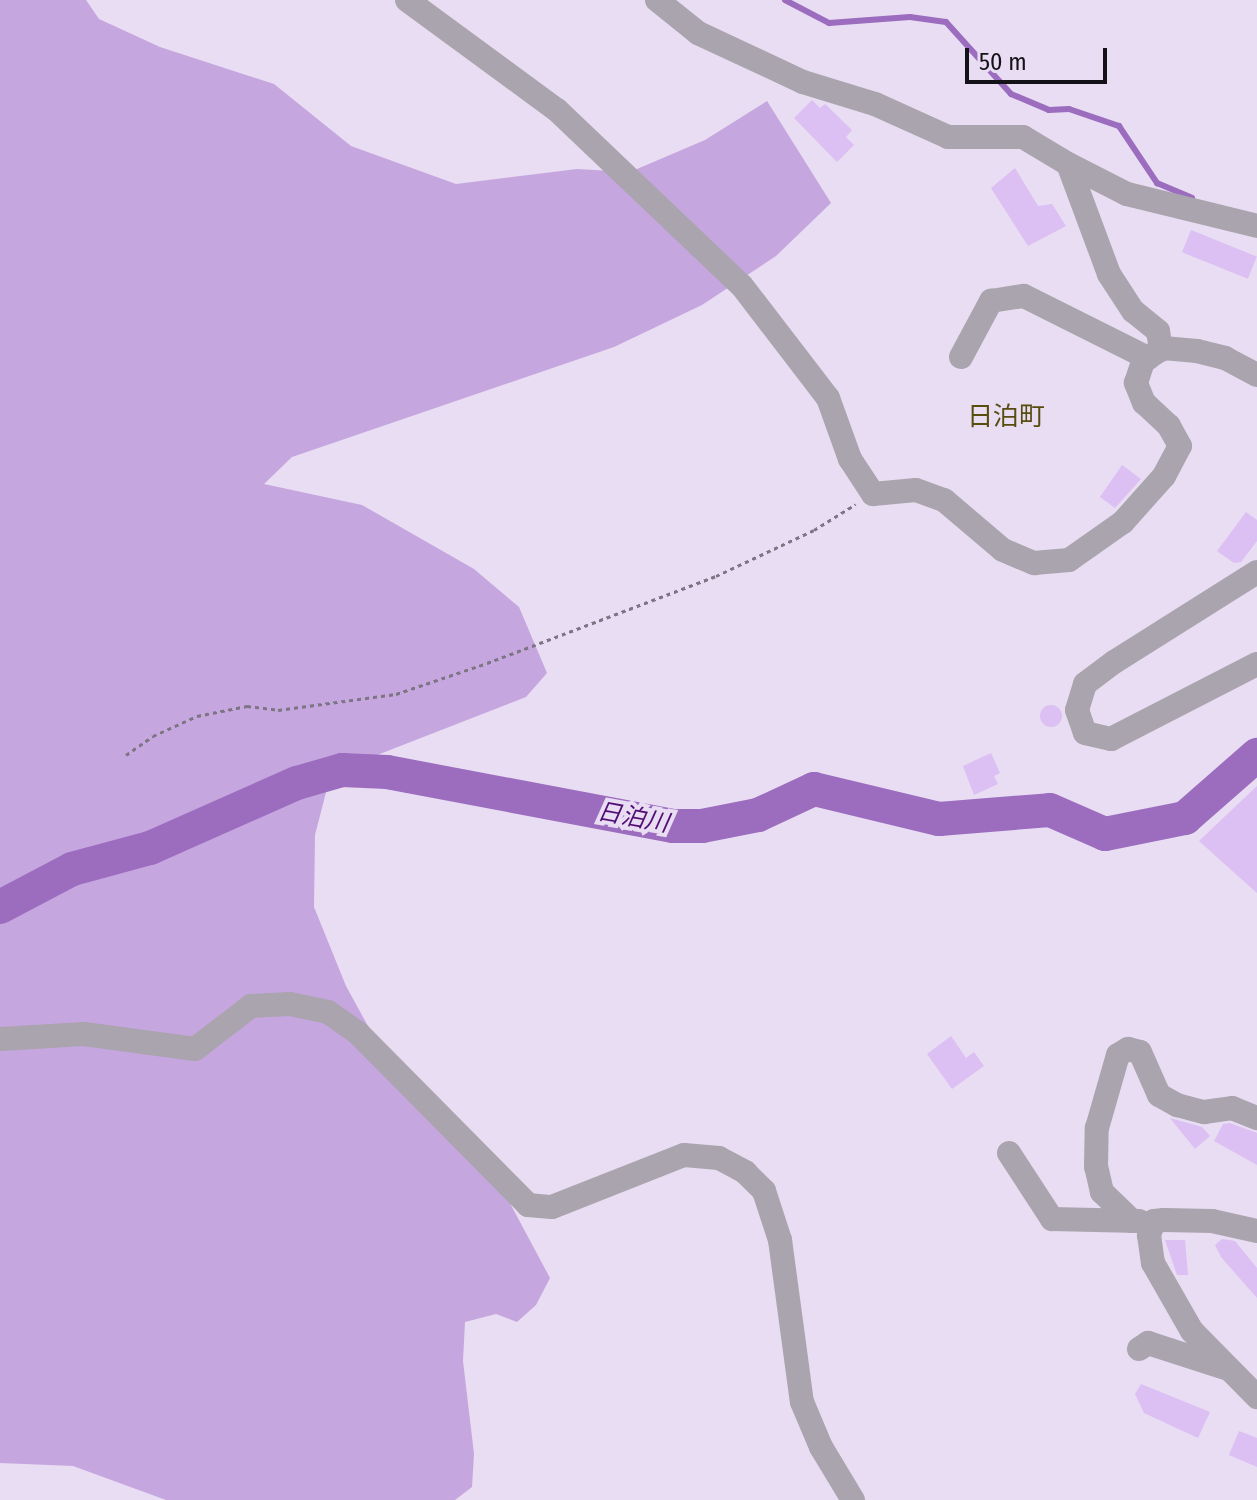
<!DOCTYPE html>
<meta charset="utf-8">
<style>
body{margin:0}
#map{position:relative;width:1257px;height:1500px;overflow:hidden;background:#e8ddf2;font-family:"Fira Sans Condensed","Noto Sans JP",sans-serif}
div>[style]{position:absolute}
.green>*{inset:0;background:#c6a6df}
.stream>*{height:6px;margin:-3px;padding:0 3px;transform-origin:3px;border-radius:3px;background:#9c6dbf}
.river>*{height:34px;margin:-17px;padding:0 17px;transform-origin:17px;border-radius:17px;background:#9c6dbf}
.building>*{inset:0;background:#dcbff3;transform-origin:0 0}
.round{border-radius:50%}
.path>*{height:3px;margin-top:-1.5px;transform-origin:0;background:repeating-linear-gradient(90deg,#7c7583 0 4px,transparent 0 8px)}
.minor>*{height:24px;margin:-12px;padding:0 12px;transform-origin:12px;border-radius:12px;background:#a9a4ad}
span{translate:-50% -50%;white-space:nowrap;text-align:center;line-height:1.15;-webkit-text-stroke:8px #e8ddf2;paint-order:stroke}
.water-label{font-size:24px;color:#510d74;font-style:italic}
.quarter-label{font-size:26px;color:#574d0e}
.scale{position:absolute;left:965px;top:48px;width:142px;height:36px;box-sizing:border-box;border:4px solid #151118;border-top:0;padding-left:10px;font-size:24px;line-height:28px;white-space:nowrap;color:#151118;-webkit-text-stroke:6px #e8ddf2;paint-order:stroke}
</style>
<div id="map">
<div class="green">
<div style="clip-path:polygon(0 0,86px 0,99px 19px,160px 47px,274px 84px,351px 146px,456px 184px,577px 169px,630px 172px,705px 140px,767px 101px,831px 203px,776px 256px,702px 305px,614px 347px,292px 457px,264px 484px,362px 505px,474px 569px,519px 607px,547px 673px,526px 697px,331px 773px,315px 835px,314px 907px,346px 986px,369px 1028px,505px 1194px,550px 1278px,536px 1305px,517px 1322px,496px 1314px,465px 1322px,463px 1361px,474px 1454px,472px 1487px,455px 1500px,166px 1500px,73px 1466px,0 1463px)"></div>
</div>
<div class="stream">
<div style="left:785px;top:0;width:50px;rotate:27.6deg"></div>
<div style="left:829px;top:23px;width:81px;rotate:-4.2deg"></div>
<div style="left:910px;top:17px;width:36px;rotate:8deg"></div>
<div style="left:946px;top:22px;width:97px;rotate:47.9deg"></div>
<div style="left:1011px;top:94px;width:41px;rotate:22.8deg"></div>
<div style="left:1049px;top:110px;width:20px;rotate:-3deg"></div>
<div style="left:1069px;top:109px;width:53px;rotate:18.8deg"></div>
<div style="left:1119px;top:126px;width:69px;rotate:56.3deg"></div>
<div style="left:1157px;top:183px;width:38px;rotate:23deg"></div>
</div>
<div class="river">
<div style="left:0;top:907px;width:81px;rotate:-27.8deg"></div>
<div style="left:72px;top:869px;width:81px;rotate:-15.1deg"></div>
<div style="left:150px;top:848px;width:161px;rotate:-23.9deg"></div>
<div style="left:297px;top:783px;width:47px;rotate:-16.1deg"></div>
<div style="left:342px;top:770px;width:45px;rotate:2.5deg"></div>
<div style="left:387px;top:772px;width:291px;rotate:10.7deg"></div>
<div style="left:673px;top:826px;width:29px"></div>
<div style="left:702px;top:826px;width:57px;rotate:-11.1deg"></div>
<div style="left:758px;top:815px;width:62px;rotate:-24.9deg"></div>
<div style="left:814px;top:789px;width:129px;rotate:13.5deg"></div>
<div style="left:939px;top:819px;width:111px;rotate:-4.6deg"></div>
<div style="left:1050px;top:810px;width:60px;rotate:23.6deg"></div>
<div style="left:1105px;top:834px;width:82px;rotate:-11.3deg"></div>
<div style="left:1185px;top:818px;width:96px;rotate:-41.2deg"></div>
</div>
<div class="building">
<div style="clip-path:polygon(812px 100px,820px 108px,825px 104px,852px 130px,846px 137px,854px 145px,837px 162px,794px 118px)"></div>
<div style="clip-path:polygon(1015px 168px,1038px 206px,1052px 204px,1066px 226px,1028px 246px,991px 188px)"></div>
<div style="left:1191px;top:230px;width:71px;height:24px;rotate:22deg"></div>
<div style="clip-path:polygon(1122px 465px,1141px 479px,1115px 508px,1100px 497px)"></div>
<div style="clip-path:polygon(1246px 512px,1257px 520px,1257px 541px,1241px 562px,1234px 563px,1217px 551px)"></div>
<div class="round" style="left:1040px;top:705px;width:22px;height:22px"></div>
<div style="clip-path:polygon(991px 753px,1000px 773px,994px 776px,998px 784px,974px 795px,963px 766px)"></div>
<div style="clip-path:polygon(1257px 786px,1257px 893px,1199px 841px)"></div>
<div style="clip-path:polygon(951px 1036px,966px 1058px,974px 1052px,984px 1066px,952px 1089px,927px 1054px)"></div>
<div style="clip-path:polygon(1170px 1118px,1202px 1127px,1210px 1136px,1195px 1149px)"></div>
<div style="clip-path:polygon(1230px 1123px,1257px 1133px,1257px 1165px,1214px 1141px,1223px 1124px)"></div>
<div style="clip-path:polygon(1222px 1239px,1235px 1241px,1257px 1268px,1257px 1298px,1221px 1257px,1215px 1245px)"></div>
<div style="clip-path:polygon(1165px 1240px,1185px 1240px,1188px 1275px,1177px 1275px)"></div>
<div style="clip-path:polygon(1141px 1384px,1210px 1412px,1198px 1438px,1144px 1413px,1135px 1394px)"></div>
<div style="clip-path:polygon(1239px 1431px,1257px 1438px,1257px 1467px,1229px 1455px)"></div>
</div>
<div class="path">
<div style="left:126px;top:755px;width:33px;rotate:-35deg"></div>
<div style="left:153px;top:736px;width:48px;rotate:-24.4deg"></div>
<div style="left:197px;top:716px;width:51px;rotate:-11.3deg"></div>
<div style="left:247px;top:706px;width:31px;rotate:7deg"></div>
<div style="left:278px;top:710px;width:119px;rotate:-7.7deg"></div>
<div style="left:396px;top:694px;width:96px;rotate:-18.8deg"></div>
<div style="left:487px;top:663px;width:245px;rotate:-20.8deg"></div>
<div style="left:716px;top:576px;width:108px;rotate:-25.1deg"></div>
<div style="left:814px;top:530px;width:49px;rotate:-31.8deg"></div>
</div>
<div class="minor">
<div style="left:407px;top:0;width:186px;rotate:36.3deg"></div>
<div style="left:557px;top:110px;width:255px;rotate:43.6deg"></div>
<div style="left:742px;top:286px;width:141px;rotate:52.5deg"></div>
<div style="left:828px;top:398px;width:65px;rotate:70.2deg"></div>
<div style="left:850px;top:459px;width:42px;rotate:56.7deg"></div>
<div style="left:873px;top:494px;width:43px;rotate:-5.3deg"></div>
<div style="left:916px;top:490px;width:30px;rotate:20deg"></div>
<div style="left:944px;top:500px;width:77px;rotate:40.3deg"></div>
<div style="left:1003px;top:550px;width:34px;rotate:23deg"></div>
<div style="left:1034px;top:563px;width:35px;rotate:-5deg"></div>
<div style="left:1069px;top:560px;width:66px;rotate:-35.1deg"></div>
<div style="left:1123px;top:522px;width:62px;rotate:-48.3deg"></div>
<div style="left:1164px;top:476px;width:34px;rotate:-62deg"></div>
<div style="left:1180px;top:446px;width:23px;rotate:-119deg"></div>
<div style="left:1169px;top:426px;width:34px;rotate:-137deg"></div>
<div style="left:1144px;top:403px;width:22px;rotate:-112deg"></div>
<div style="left:1136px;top:383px;width:23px;rotate:-72deg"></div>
<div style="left:1143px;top:361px;width:24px;rotate:-33deg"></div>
<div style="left:1163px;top:348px;width:34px;rotate:5deg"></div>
<div style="left:1197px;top:351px;width:29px;rotate:14deg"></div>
<div style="left:1225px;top:358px;width:36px;rotate:28deg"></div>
<div style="left:657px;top:0;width:53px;rotate:38.8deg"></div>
<div style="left:698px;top:33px;width:116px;rotate:25deg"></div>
<div style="left:803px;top:82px;width:75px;rotate:17deg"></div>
<div style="left:875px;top:104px;width:80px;rotate:24.3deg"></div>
<div style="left:948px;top:137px;width:75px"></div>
<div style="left:1023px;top:137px;width:52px;rotate:31deg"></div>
<div style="left:1161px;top:350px;width:19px;rotate:-99deg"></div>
<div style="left:1158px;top:331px;width:32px;rotate:-141deg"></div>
<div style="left:1133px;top:311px;width:44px;rotate:-123deg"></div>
<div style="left:1109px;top:274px;width:117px;rotate:-110.4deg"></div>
<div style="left:1068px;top:164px;width:66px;rotate:27deg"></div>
<div style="left:1127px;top:194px;width:134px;rotate:13.8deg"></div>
<div style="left:961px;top:357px;width:64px;rotate:-61.8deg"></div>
<div style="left:991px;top:301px;width:33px;rotate:-9deg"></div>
<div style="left:1024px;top:296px;width:139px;rotate:26.6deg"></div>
<div style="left:1257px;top:572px;width:169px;rotate:147.8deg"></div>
<div style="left:1114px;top:662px;width:36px;rotate:143deg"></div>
<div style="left:1085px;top:684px;width:27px;rotate:107deg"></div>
<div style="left:1077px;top:710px;width:24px;rotate:71deg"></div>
<div style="left:1085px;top:733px;width:27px;rotate:13deg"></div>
<div style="left:1111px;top:739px;width:164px;rotate:-27.2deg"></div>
<div style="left:0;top:1039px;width:84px;rotate:-3.4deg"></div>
<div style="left:84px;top:1034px;width:112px;rotate:7.7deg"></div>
<div style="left:195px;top:1049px;width:71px;rotate:-37.5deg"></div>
<div style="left:251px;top:1006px;width:39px;rotate:-3deg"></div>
<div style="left:290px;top:1004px;width:39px;rotate:12deg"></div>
<div style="left:328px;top:1012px;width:37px;rotate:35deg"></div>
<div style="left:358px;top:1033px;width:242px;rotate:45.3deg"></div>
<div style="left:528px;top:1205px;width:24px;rotate:5deg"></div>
<div style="left:552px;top:1207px;width:142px;rotate:-21.5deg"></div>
<div style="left:684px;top:1155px;width:35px;rotate:5deg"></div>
<div style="left:719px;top:1158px;width:30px;rotate:28deg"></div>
<div style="left:745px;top:1172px;width:27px;rotate:45deg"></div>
<div style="left:764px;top:1191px;width:52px;rotate:71.9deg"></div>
<div style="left:780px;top:1240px;width:163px;rotate:82.3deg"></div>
<div style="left:802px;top:1402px;width:49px;rotate:67.1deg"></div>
<div style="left:821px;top:1447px;width:62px;rotate:58.9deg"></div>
<div style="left:1009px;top:1153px;width:79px;rotate:56.9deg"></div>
<div style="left:1052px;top:1219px;width:87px;rotate:1.3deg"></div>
<div style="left:1132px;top:1221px;width:42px;rotate:-136deg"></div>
<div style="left:1102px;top:1192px;width:26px;rotate:-103deg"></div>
<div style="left:1096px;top:1167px;width:39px;rotate:-89deg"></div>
<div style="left:1097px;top:1128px;width:76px;rotate:-74deg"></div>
<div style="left:1118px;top:1055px;width:12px;rotate:-31deg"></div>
<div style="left:1128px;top:1049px;width:12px;rotate:14deg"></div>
<div style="left:1140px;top:1052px;width:47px;rotate:66.2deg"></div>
<div style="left:1159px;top:1095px;width:21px;rotate:29deg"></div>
<div style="left:1177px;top:1105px;width:28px;rotate:15deg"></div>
<div style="left:1204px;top:1112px;width:28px;rotate:-8deg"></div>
<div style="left:1232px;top:1108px;width:27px;rotate:22deg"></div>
<div style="left:1257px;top:1231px;width:46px;rotate:-167.5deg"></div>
<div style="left:1212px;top:1221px;width:48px;rotate:-178.8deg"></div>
<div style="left:1164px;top:1220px;width:10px;rotate:174deg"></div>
<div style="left:1154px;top:1221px;width:15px;rotate:110deg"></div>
<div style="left:1149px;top:1235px;width:28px;rotate:82deg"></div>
<div style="left:1153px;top:1263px;width:78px;rotate:60.2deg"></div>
<div style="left:1192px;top:1331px;width:93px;rotate:45.4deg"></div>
<div style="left:1139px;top:1349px;width:11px;rotate:-34deg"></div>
<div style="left:1148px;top:1343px;width:84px;rotate:18deg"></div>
</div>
<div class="water-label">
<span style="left:633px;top:818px;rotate:10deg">日泊川</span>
</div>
<div class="quarter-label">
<span style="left:1006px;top:417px">日泊町</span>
</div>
<div class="scale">50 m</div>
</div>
